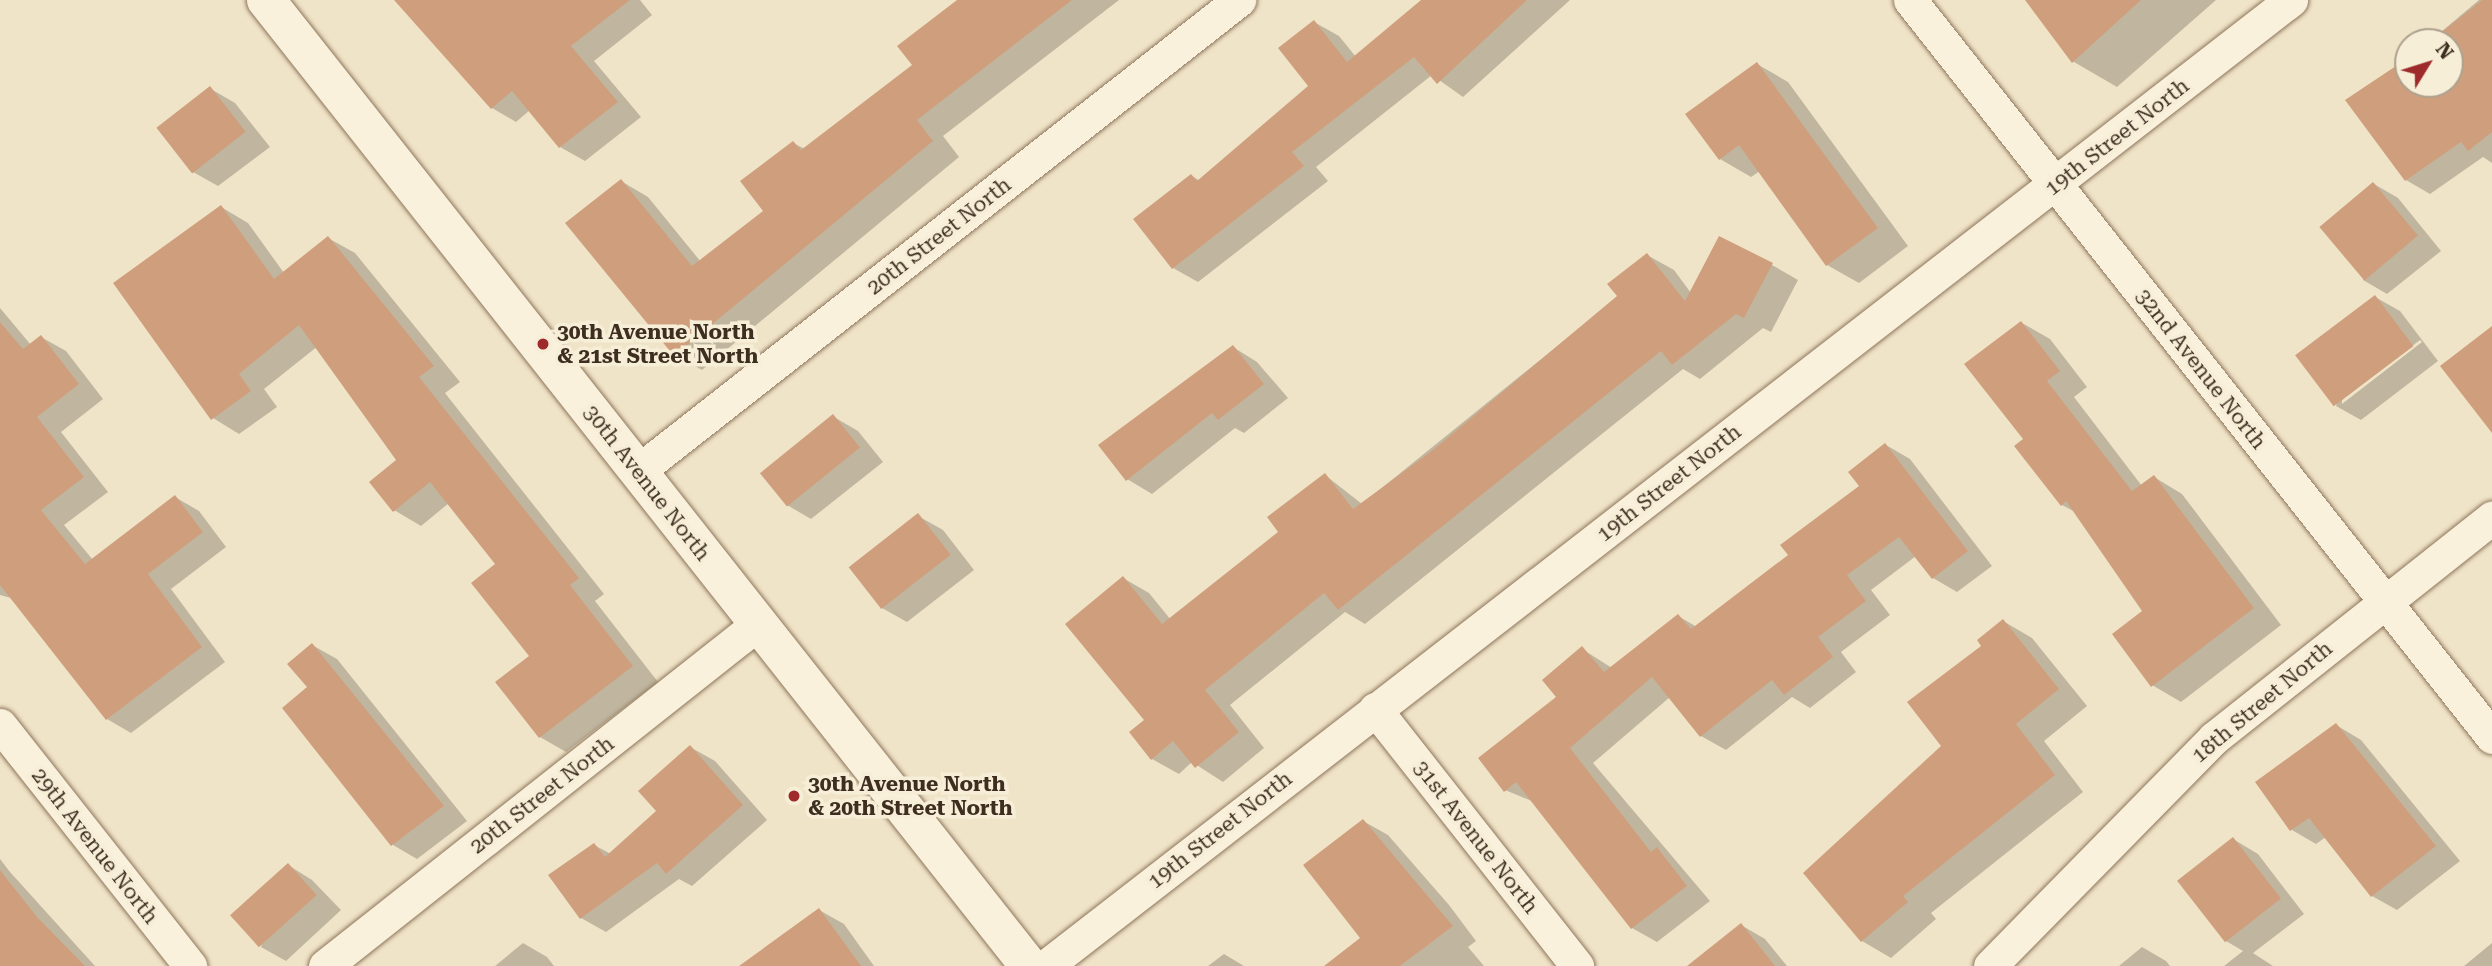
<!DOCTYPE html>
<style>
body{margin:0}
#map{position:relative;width:2492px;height:966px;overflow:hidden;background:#f0e4c8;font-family:"Roboto Serif",serif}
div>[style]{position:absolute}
.shadow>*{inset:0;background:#0003}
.building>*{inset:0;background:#cf9f7d;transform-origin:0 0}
.roads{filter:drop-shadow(0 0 2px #8d765c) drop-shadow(0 0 2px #8d765c)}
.minor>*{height:33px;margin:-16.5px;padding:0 16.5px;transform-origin:16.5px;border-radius:16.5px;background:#faf1dc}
.tertiary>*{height:38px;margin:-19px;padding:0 19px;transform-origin:19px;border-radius:19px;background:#faf1dc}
.dots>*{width:19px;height:19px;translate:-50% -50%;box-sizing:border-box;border:4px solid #f7eed8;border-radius:50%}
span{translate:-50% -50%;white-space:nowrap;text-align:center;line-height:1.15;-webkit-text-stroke:7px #f7eed8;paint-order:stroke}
.street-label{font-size:21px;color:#3d2e20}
.poi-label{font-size:21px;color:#3d2e20;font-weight:700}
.left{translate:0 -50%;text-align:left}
.north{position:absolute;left:2394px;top:28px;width:70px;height:70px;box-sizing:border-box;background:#f7eed8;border:2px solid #ada18e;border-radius:50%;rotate:52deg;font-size:19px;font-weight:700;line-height:28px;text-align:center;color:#3d2e20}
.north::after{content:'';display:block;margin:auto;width:24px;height:32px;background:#9e2a2b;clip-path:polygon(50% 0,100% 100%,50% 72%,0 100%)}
</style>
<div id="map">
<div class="shadow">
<div style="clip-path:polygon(399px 0,640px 0,652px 15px,594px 61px,641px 117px,585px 161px,560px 147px,530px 110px,516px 122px,492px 108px)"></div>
<div style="clip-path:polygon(971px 0,1119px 0,943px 136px,959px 157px,702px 370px,675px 355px,621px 181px,648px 197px,701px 262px,766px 211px,793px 143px,805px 149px,914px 66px)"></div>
<div style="clip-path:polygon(1423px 0,1570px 0,1463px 97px,1432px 75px,1316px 167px,1328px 181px,1198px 282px,1173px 268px,1192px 176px,1200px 181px,1310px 86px,1314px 22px,1339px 36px,1356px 57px)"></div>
<div style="clip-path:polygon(2026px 0,2216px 0,2117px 87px,2074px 62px)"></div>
<div style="clip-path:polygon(2479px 0,2492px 0,2492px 163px,2483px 157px,2430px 194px,2406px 180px,2408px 59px,2408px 84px,2450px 84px,2450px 42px,2429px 42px)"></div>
<div style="clip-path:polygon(1757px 64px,1788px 82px,1908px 246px,1859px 283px,1827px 265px,1760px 171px,1751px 177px,1720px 159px)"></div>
<div style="clip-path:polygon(211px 89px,235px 103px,270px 147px,218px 186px,193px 172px)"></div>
<div style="clip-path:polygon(2374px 184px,2398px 198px,2441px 251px,2387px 294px,2363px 280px)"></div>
<div style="clip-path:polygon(221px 207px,248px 223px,284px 273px,328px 238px,355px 253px,460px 382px,445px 393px,604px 594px,595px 601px,658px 682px,566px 752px,540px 737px,531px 657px,497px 565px,449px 503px,421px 526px,394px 510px,398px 460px,318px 346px,264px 389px,277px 407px,239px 434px,213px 418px)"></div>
<div style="clip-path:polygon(1647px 255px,1674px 270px,1691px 293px,1772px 265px,1798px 280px,1771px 332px,1763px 328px,1700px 379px,1683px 369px,1365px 624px,1345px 612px,1230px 705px,1264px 748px,1223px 782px,1192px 762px,1179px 774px,1152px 759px,1123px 578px,1149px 593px,1171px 620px,1281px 532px,1325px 475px,1362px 504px,1619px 296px)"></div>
<div style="clip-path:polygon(evenodd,2375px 297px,2400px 311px,2438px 361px,2361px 420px,2336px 406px,2375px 297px,2420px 340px,2422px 342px,2342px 404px,2342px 400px,2420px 340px)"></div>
<div style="clip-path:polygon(0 308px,31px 345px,41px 337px,66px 351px,103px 399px,61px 432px,108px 492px,64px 525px,93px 560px,175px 497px,199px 511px,226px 547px,171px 589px,225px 662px,131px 733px,107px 719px,14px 599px,0 595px)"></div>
<div style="clip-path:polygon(2022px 323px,2050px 339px,2087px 387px,2074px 397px,2142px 486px,2154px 477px,2182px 494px,2281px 625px,2181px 702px,2152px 685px,2144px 611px,2077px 513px,2062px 505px,2025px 439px)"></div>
<div style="clip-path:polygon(1233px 347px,1257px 362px,1288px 398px,1244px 433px,1235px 428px,1152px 494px,1127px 479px)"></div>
<div style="clip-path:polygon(834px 417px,858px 431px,883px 462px,811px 519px,787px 505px,762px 474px)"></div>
<div style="clip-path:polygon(1886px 445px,1910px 459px,1992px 566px,1957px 592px,1933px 578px,1916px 556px,1871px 590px,1890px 615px,1841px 652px,1856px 672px,1810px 708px,1792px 697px,1726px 750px,1701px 736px,1670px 697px,1593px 763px,1710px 901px,1657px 942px,1632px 928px,1534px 802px,1505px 790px,1582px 649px,1612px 668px,1678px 616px,1697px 627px,1790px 555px,1862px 486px)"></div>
<div style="clip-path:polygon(918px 516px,943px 530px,974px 570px,907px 622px,882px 608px,851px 568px)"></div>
<div style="clip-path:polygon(2003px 621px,2032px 638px,2087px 706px,2044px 741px,2083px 792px,1931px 913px,1936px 919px,1891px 958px,1862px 941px,1984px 646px)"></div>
<div style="clip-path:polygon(312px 645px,337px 659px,467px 821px,417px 859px,393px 845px,284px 709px,309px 687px)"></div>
<div style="clip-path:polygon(2336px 725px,2361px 740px,2460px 861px,2397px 910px,2372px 896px,2326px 837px,2316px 844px,2292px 830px)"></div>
<div style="clip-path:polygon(690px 747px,715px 761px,767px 820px,692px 886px,679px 879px,606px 932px,581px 918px,594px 845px,611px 854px,658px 811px)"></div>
<div style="clip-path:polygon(1363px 821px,1388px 835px,1449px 905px,1476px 941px,1468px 947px,1484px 966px,1349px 966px,1363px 938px)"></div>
<div style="clip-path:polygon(2233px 839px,2258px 854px,2304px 914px,2253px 953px,2273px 966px,2224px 966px,2243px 951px,2226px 941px)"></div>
<div style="clip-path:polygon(0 859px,10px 872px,95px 966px,0 966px)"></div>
<div style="clip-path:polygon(288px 865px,312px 880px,341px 910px,286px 961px,261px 947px)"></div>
<div style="clip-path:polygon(819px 910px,844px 924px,874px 966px,742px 966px)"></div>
<div style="clip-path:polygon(1741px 925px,1765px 939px,1787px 966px,1690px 966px)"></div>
<div style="clip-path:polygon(523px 943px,547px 957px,554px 966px,495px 966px)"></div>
<div style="clip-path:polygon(2492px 943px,2492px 966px,2464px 966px)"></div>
<div style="clip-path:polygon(2142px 947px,2166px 961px,2170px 966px,2119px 966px)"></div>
<div style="clip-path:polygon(1224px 954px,1244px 966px,1208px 966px)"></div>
</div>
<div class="building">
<div style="clip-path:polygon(394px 0,630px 0,571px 46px,618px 102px,559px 148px,512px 91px,491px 109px)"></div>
<div style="clip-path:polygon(957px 0,1072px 0,917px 120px,933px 141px,674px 356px,565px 223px,621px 179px,692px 266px,763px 211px,740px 181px,793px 141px,801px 150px,912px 65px,897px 46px)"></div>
<div style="clip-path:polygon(1421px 0,1527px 0,1437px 84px,1414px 57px,1292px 152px,1304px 166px,1172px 269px,1133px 219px,1191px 174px,1197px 181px,1308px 86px,1278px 48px,1314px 20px,1347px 62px)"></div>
<div style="clip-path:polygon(2025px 0,2141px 0,2072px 63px)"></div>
<div style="clip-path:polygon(2482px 0,2492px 0,2492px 132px,2468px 151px,2461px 142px,2405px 181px,2345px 100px,2408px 58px,2408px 84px,2450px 84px,2450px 42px,2429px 42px)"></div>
<div style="clip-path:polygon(1757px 62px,1878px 228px,1826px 266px,1739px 145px,1719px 160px,1685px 114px)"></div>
<div style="left:210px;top:86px;width:58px;height:68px;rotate:52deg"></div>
<div style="left:2373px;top:182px;width:70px;height:70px;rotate:50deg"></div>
<div style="clip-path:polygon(221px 205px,274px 279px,328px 236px,434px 366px,419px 377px,579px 578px,570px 585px,633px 666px,539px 738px,495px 682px,529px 656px,471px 583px,495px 564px,430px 482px,393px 512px,369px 482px,396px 460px,299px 325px,239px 374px,251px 391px,211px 420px,113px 283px)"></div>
<div style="clip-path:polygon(1719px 236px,1773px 263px,1744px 318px,1736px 314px,1672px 365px,1661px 351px,1338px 610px,1324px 593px,1205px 690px,1239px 732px,1195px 768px,1173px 741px,1151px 760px,1129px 732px,1144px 720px,1065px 624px,1123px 576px,1162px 624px,1278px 532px,1267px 517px,1325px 473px,1353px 509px,1433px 450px,1617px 296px,1607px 284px,1647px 253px,1685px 301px)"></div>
<div style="left:2375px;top:295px;width:64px;height:100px;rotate:53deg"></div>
<div style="clip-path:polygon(2021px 321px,2060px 371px,2047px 381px,2132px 491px,2154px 475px,2254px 608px,2151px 687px,2112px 634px,2142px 611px,2066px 501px,2061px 506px,2014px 446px,2023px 439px,1964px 364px)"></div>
<div style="clip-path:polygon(0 322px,23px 349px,41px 335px,79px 384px,37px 417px,84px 477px,41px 510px,85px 564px,175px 495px,203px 532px,148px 574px,202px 647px,106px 720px,0 585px)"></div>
<div style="clip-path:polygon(2492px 326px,2492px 433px,2440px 366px)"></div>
<div style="clip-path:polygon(1233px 345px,1264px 384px,1218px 420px,1212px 413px,1126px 481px,1098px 445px)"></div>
<div style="left:833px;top:414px;width:43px;height:94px;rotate:51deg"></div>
<div style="clip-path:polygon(1885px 443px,1968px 551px,1932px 579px,1899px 537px,1847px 575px,1866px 601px,1818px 637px,1833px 657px,1784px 695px,1772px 680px,1700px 737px,1652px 677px,1570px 748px,1651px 852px,1657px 847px,1687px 886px,1631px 929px,1516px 782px,1504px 792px,1478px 758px,1556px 697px,1542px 680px,1582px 646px,1604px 672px,1678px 614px,1691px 629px,1788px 555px,1780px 545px,1859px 486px,1848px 472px)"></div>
<div style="left:918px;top:513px;width:53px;height:88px;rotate:52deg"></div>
<div style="clip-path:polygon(2003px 619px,2059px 689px,2016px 724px,2055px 775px,1903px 896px,1908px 902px,1861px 942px,1803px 873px,1941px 746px,1907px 702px,1981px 646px,1977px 640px)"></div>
<div style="clip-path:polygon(312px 643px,444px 806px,391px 846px,282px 708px,307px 687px,287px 664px)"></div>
<div style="clip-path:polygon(2336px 723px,2436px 846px,2371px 897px,2309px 818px,2290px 831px,2255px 782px)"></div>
<div style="clip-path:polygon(690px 745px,743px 805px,666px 874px,657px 863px,580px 919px,548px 875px,594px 843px,605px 857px,656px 811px,638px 791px)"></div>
<div style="clip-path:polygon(1363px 819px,1453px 926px,1400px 966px,1324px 966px,1360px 938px,1303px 865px)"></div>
<div style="left:2233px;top:837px;width:78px;height:71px;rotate:52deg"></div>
<div style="left:288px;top:863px;width:43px;height:78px;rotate:48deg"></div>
<div style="clip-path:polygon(0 870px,37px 917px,85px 966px,0 966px)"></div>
<div style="clip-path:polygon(819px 908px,861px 966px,739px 966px)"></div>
<div style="clip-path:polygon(1741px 923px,1775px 966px,1687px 966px)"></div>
</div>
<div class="roads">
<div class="minor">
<div style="left:1910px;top:0;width:939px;rotate:51.7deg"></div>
<div style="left:638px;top:471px;width:764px;rotate:-38.09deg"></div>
<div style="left:1375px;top:709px;width:327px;rotate:51.8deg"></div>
<div style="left:0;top:725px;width:307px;rotate:51.7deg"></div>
<div style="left:325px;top:966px;width:553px;rotate:-38.32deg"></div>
<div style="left:1046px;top:966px;width:1576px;rotate:-37.81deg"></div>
<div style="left:1990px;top:966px;width:320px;rotate:-45.5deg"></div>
<div style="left:2214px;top:738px;width:355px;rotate:-38.4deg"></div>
</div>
<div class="tertiary">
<div style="left:266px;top:0;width:1231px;rotate:51.7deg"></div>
</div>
</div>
<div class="dots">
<div style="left:543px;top:344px;background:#9e2a2b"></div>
<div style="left:794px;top:796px;background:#9e2a2b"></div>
</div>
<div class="street-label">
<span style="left:2117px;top:137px;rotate:-38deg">19th Street North</span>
<span style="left:939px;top:236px;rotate:-38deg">20th Street North</span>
<span style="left:2201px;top:369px;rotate:52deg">32nd Avenue North</span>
<span style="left:647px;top:483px;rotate:52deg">30th Avenue North</span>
<span style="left:1669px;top:483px;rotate:-38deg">19th Street North</span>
<span style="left:2262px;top:702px;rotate:-40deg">18th Street North</span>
<span style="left:542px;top:795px;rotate:-38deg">20th Street North</span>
<span style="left:1220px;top:830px;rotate:-38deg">19th Street North</span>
<span style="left:1476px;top:837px;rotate:52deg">31st Avenue North</span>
<span style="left:95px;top:846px;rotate:52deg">29th Avenue North</span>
</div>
<div class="poi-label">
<span class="left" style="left:557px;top:344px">30th Avenue North<br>&amp; 21st Street North</span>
<span class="left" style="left:808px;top:796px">30th Avenue North<br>&amp; 20th Street North</span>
</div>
<div class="north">N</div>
</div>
